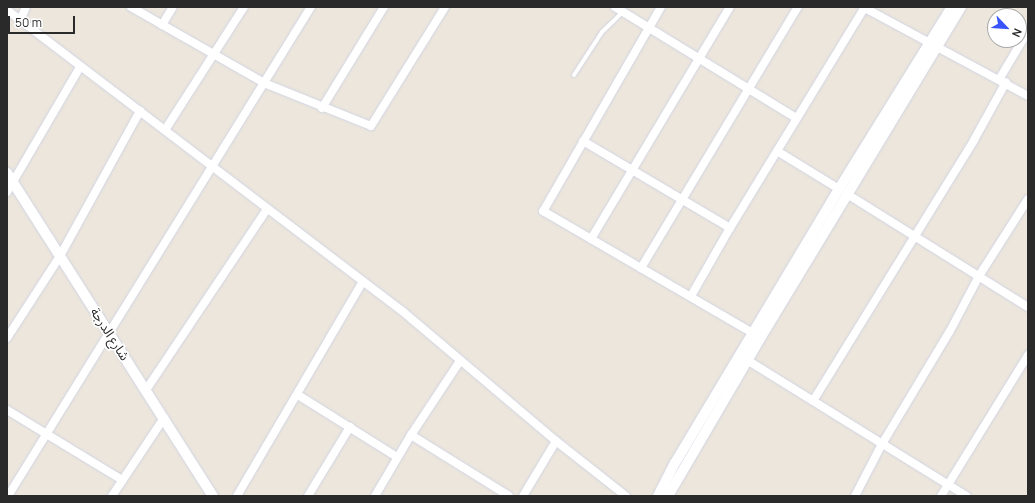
<!DOCTYPE html>
<meta charset="utf-8">
<style>
body{margin:0}
#map{position:relative;width:1035px;height:503px;overflow:hidden;background:#ece6dc;font-family:Manrope,"Noto Sans Arabic",sans-serif}
div>[style]{position:absolute}
.roads{filter:drop-shadow(0 0 1px #d1d4e3) drop-shadow(0 0 1px #d1d4e3)}
.service>*{height:4px;margin:-2px;padding:0 2px;transform-origin:2px;border-radius:2px;background:#fff}
.minor>*{height:8px;margin:-4px;padding:0 4px;transform-origin:4px;border-radius:4px;background:#fff}
.tertiary>*{height:10px;margin:-5px;padding:0 5px;transform-origin:5px;border-radius:5px;background:#fff}
span{translate:-50% -50%;white-space:nowrap;text-align:center;line-height:1.15;-webkit-text-stroke:3.5px #fff;paint-order:stroke}
.street-label{font-size:13px;color:#2a2a2a}
.frame{position:absolute;inset:0;border:8px solid #2a2a2a;pointer-events:none}
.north{position:absolute;left:987px;top:8px;width:40px;height:40px;box-sizing:border-box;background:#fff;border:1px solid #aaa;border-radius:50%;rotate:115deg;font-size:11px;font-weight:700;line-height:16px;text-align:center;color:#2a2a2a}
.north::after{content:'';display:block;margin:auto;width:14px;height:18px;background:#3a54fb;clip-path:polygon(50% 0,100% 100%,50% 72%,0 100%)}
.scale{position:absolute;left:8px;top:16px;width:67px;height:18px;box-sizing:border-box;border:2px solid #2a2a2a;border-top:0;padding-left:5px;font-size:12px;line-height:14px;white-space:nowrap;color:#2a2a2a;-webkit-text-stroke:3px #fff;paint-order:stroke}
</style>
<div id="map">
<div class="roads">
<div class="service">
<div style="left:574px;top:75px;width:51px;rotate:-56.9deg"></div>
<div style="left:602px;top:32px;width:29px;rotate:-44deg"></div>
</div>
<div class="minor">
<div style="left:131px;top:7px;width:153px;rotate:29.7deg"></div>
<div style="left:264px;top:83px;width:115px;rotate:21.9deg"></div>
<div style="left:371px;top:126px;width:140px;rotate:-58.1deg"></div>
<div style="left:615px;top:7px;width:212px;rotate:31.5deg"></div>
<div style="left:661px;top:7px;width:236px;rotate:120deg"></div>
<div style="left:543px;top:211px;width:243px;rotate:30.2deg"></div>
<div style="left:863px;top:7px;width:187px;rotate:28.3deg"></div>
<div style="left:7px;top:10px;width:495px;rotate:37.3deg"></div>
<div style="left:401px;top:310px;width:203px;rotate:40.2deg"></div>
<div style="left:556px;top:441px;width:89px;rotate:38.2deg"></div>
<div style="left:20px;top:21px;width:15px;rotate:-67deg"></div>
<div style="left:162px;top:25px;width:21px;rotate:-59deg"></div>
<div style="left:1000px;top:78px;width:55px;rotate:-59.2deg"></div>
<div style="left:322px;top:108px;width:119px;rotate:-58.5deg"></div>
<div style="left:165px;top:130px;width:146px;rotate:-57.3deg"></div>
<div style="left:583px;top:141px;width:171px;rotate:30.6deg"></div>
<div style="left:777px;top:151px;width:73px;rotate:31.5deg"></div>
<div style="left:7px;top:192px;width:145px;rotate:-59.7deg"></div>
<div style="left:847px;top:194px;width:213px;rotate:32deg"></div>
<div style="left:591px;top:239px;width:270px;rotate:-59.1deg"></div>
<div style="left:641px;top:268px;width:305px;rotate:-59deg"></div>
<div style="left:691px;top:296px;width:78px;rotate:-60.2deg"></div>
<div style="left:730px;top:228px;width:259px;rotate:-58.6deg"></div>
<div style="left:7px;top:338px;width:98px;rotate:-57.1deg"></div>
<div style="left:60px;top:256px;width:166px;rotate:-61.1deg"></div>
<div style="left:747px;top:360px;width:258px;rotate:31.8deg"></div>
<div style="left:146px;top:390px;width:218px;rotate:-56.2deg"></div>
<div style="left:298px;top:395px;width:117px;rotate:32.1deg"></div>
<div style="left:813px;top:401px;width:307px;rotate:-58.3deg"></div>
<div style="left:974px;top:140px;width:66px;rotate:-61.1deg"></div>
<div style="left:7px;top:410px;width:135px;rotate:31.3deg"></div>
<div style="left:411px;top:435px;width:115px;rotate:31.9deg"></div>
<div style="left:8px;top:496px;width:575px;rotate:-58.22deg"></div>
<div style="left:112px;top:496px;width:94px;rotate:-56.3deg"></div>
<div style="left:237px;top:496px;width:249px;rotate:-59.6deg"></div>
<div style="left:308px;top:496px;width:81px;rotate:-58.7deg"></div>
<div style="left:375px;top:496px;width:71px;rotate:-59.5deg"></div>
<div style="left:411px;top:435px;width:89px;rotate:-56.5deg"></div>
<div style="left:523px;top:496px;width:64px;rotate:-59deg"></div>
<div style="left:855px;top:496px;width:59px;rotate:-62.6deg"></div>
<div style="left:882px;top:444px;width:132px;rotate:-59deg"></div>
<div style="left:950px;top:331px;width:62px;rotate:-62.2deg"></div>
<div style="left:979px;top:276px;width:91px;rotate:-57.5deg"></div>
<div style="left:941px;top:496px;width:166px;rotate:-58.3deg"></div>
</div>
<div class="tertiary">
<div style="left:7px;top:173px;width:383px;rotate:57.5deg"></div>
<div style="left:658px;top:496px;width:37px;rotate:-63deg"></div>
<div style="left:675px;top:463px;width:319px;rotate:-59.1deg"></div>
<div style="left:839px;top:189px;width:214px;rotate:-58.2deg"></div>
<div style="left:668px;top:496px;width:184px;rotate:-59.7deg"></div>
<div style="left:761px;top:337px;width:386px;rotate:-58.8deg"></div>
</div>
</div>
<div class="street-label">
<span style="left:110px;top:334px;rotate:57deg">شارع الدرجة</span>
</div>
<div class="frame"></div>
<div class="north">N</div>
<div class="scale">50 m</div>
</div>
